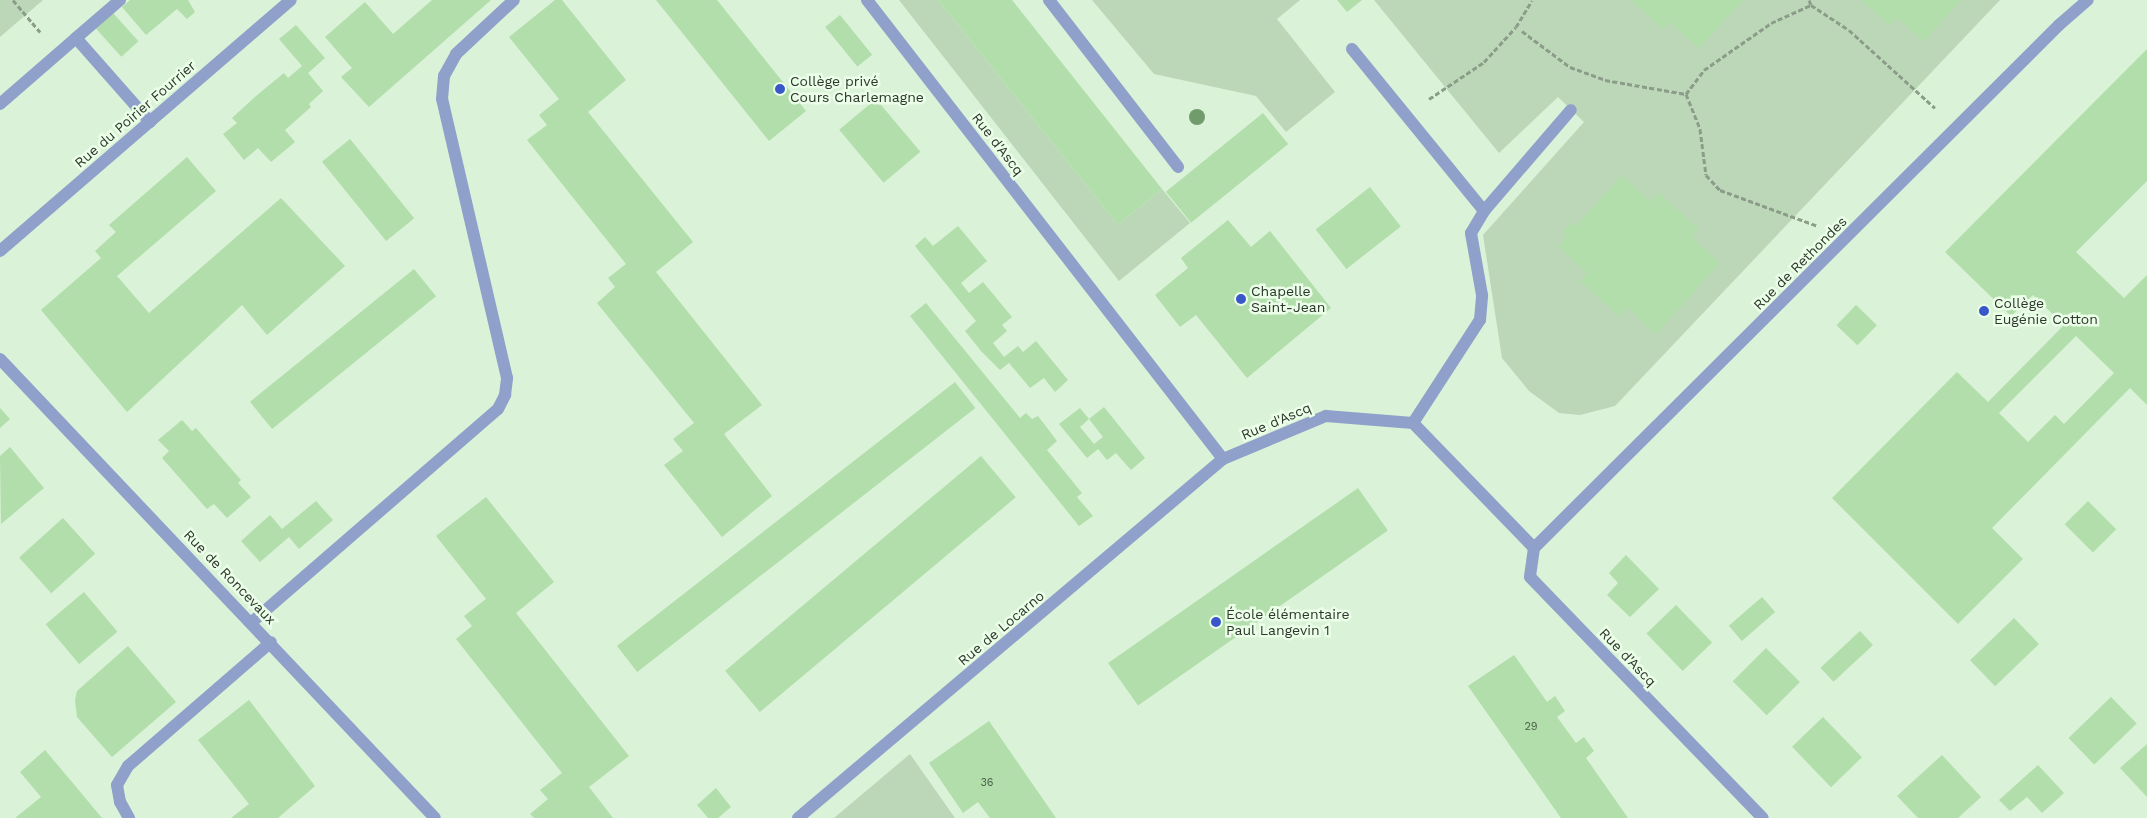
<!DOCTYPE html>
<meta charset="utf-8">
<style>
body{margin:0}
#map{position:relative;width:2147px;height:818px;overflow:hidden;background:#daf2d7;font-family:"Work Sans",sans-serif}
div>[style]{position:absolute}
.green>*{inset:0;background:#bbd7b7}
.building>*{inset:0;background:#b1deaa;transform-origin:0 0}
.path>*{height:3px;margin-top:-1.5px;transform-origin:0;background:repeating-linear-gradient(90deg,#8b9c89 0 5px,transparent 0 7.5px)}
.minor>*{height:12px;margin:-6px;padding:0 6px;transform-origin:6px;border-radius:6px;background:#8fa0ca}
.trees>*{width:16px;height:16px;margin:-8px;border-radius:50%;background:#709b6a}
.dots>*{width:14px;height:14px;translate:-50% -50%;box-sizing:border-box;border:2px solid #ebfee8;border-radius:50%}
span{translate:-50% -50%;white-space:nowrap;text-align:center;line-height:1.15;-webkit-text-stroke:5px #ebfee8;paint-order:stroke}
.number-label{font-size:11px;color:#4e604c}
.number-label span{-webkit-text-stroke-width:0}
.poi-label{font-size:14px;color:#2d362c}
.left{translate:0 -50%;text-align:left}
.street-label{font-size:14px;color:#2d362c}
</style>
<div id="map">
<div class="green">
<div style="clip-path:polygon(0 0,43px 0,0 37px)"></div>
<div style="clip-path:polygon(899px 0,938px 0,1118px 225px,1162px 189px,1190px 223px,1119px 281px)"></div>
<div style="clip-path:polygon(1092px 0,1300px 0,1277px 19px,1335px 92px,1286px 132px,1256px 96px,1154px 74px)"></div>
<div style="clip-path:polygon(1374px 0,2000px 0,1615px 406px,1580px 415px,1559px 413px,1529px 391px,1502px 358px,1483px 235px,1584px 122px,1558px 97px,1499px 153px)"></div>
<div style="clip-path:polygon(910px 754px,955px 818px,834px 818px)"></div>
</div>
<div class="building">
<div style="clip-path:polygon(130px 0,188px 0,195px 12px,187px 19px,177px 9px,146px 35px,122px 7px)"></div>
<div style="clip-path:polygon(432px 0,491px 0,369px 107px,341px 77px,352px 68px,325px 37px,365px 2px,393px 34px)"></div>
<div style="clip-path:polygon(555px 0,562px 0,626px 80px,588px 112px,693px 242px,656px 272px,762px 405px,724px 434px,772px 496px,722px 537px,664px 465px,683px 451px,673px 439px,694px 423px,597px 303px,615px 287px,608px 278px,626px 264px,527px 140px,547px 125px,539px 115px,559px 99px,509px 37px)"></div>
<div style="clip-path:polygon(656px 0,717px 0,806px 111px,769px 141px)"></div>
<div style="clip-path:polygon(938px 0,1012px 0,1162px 189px,1118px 225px)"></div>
<div style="clip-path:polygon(1337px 0,1362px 0,1347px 12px)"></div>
<div style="clip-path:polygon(1631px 0,1743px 0,1699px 48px,1669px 22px,1663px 29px)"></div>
<div style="clip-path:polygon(1861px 0,1961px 0,1924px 41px,1896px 17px,1889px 25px)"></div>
<div style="left:113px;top:13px;width:38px;height:23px;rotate:48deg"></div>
<div style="left:840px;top:15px;width:51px;height:19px;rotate:51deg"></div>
<div style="clip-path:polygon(296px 25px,325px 58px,308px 73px,323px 91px,309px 104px,311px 107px,285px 130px,295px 142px,271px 162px,258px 148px,244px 160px,223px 134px,237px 123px,232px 118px,256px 96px,284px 73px,288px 78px,302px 66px,279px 39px)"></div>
<div style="clip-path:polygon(evenodd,2147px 49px,2147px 181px,2076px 252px,2124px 298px,2147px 275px,2147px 405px,2130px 388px,1992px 528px,2023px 559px,1958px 624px,1832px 498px,1957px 372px,1988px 402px,2064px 325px,2033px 295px,2011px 316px,1945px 252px,2147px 49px,2076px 336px,2114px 373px,2064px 424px,2055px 415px,2028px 442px,1999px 413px,2076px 336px)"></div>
<div style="left:876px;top:99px;width:69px;height:48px;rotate:50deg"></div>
<div style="left:1263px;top:113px;width:40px;height:125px;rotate:51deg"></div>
<div style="left:350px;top:139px;width:102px;height:36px;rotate:51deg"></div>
<div style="clip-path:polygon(187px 157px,216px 191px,117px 276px,149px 313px,281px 198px,345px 266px,267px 335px,242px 305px,127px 412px,41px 310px,101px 258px,95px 251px,116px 232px,109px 225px)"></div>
<div style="clip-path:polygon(1622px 175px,1650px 202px,1659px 193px,1699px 229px,1691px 237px,1720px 263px,1656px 334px,1627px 307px,1619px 316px,1580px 281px,1587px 273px,1559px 247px,1567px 236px,1563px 232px,1572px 222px,1576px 226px)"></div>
<div style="left:1370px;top:187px;width:50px;height:69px;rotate:52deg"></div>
<div style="clip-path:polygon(1228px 220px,1251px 247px,1270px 231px,1331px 308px,1247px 378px,1196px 315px,1180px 327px,1155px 295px,1188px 268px,1181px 258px)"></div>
<div style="clip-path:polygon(958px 226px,987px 261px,961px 283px,969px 293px,983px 282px,1012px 317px,1002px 325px,1007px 331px,993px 343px,1004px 357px,1018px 346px,1023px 352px,1036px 341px,1068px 380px,1055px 392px,1044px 378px,1030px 388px,1009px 363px,1000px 370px,981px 351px,965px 331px,976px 321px,915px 246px,925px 237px,933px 246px)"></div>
<div style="left:414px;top:269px;width:35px;height:211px;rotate:51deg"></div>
<div style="clip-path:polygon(926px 303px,1020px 418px,1026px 413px,1032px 419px,1038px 416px,1057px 441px,1047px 450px,1082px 493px,1077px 497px,1093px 516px,1079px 526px,910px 316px)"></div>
<div style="left:1856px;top:305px;width:29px;height:28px;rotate:44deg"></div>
<div style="left:955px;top:382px;width:33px;height:429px;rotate:52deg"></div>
<div style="clip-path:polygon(1104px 407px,1145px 458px,1131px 470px,1116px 453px,1107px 460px,1098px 449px,1087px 458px,1059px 424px,1080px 408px,1089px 419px,1080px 427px,1094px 444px,1103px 437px,1089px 419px)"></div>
<div style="clip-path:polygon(0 408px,10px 419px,0 428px)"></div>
<div style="clip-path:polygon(182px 420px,192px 431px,196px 428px,220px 456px,241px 480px,238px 483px,251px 497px,227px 518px,214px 504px,207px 509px,162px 458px,169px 451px,158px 440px)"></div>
<div style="clip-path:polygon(10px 447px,44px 488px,1px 524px,0 456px)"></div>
<div style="left:981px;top:456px;width:54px;height:334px;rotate:50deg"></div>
<div style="left:1358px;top:488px;width:52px;height:305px;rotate:55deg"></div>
<div style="clip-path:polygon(486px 497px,554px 582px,516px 613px,629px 756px,589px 787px,613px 818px,534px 818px,530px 814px,548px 799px,540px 790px,562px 773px,456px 639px,472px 626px,464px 616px,486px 599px,436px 536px)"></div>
<div style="clip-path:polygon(316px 501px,333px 520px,299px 549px,289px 537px,260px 562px,241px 541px,270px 515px,282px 529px)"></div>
<div style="left:2088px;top:501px;width:40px;height:33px;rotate:45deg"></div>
<div style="left:63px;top:518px;width:48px;height:59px;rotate:48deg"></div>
<div style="clip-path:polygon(1626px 555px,1659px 589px,1630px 617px,1607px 595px,1618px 583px,1609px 573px)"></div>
<div style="left:84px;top:592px;width:52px;height:50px;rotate:50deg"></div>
<div style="left:1762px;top:597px;width:20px;height:44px;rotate:49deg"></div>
<div style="left:1676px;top:605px;width:52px;height:41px;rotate:46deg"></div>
<div style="left:2014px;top:618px;width:36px;height:61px;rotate:46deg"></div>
<div style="left:1860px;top:631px;width:19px;height:54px;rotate:47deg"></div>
<div style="clip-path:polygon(128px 646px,176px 702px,112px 757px,77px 717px,75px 700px,77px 691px)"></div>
<div style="left:1766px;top:648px;width:48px;height:47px;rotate:45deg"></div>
<div style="clip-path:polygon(1514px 655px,1547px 702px,1555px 696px,1565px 711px,1557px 717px,1576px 743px,1584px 737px,1594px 751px,1586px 758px,1628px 818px,1561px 818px,1468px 686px)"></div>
<div style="left:2111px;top:697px;width:37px;height:59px;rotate:46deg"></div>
<div style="clip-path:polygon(249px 700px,315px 786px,278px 818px,231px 818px,249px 804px,198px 740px)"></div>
<div style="left:1823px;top:717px;width:56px;height:43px;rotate:46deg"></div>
<div style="clip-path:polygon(989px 721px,1056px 818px,990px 818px,978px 802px,963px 813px,929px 763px)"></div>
<div style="clip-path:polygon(2147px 744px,2147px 797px,2120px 768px)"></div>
<div style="clip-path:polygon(45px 750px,77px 788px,102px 818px,15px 818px,41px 797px,20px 772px)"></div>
<div style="clip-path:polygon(1942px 755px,1981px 797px,1958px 818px,1918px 818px,1897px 796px)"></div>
<div style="clip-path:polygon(2038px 765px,2064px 793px,2042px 813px,2027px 797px,2010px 811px,1999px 800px)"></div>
<div style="clip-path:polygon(716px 788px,731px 807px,718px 818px,708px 818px,697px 805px)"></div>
</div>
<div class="path">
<div style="left:13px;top:0;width:42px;rotate:49.8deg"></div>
<div style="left:1809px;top:0;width:5px;rotate:68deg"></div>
<div style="left:1811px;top:5px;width:45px;rotate:33.3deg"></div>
<div style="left:1849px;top:30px;width:116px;rotate:42.2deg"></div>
<div style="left:1522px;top:31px;width:60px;rotate:36.9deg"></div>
<div style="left:1570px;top:67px;width:37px;rotate:20deg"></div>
<div style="left:1605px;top:80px;width:82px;rotate:9.8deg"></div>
<div style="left:1686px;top:94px;width:38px;rotate:68deg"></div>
<div style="left:1700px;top:129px;width:46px;rotate:82.6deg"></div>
<div style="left:1706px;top:175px;width:21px;rotate:47deg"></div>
<div style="left:1720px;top:190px;width:104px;rotate:20.2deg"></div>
<div style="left:1686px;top:94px;width:30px;rotate:-53deg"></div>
<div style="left:1704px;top:70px;width:82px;rotate:-35deg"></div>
<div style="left:1771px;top:23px;width:44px;rotate:-24.2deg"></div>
<div style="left:1429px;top:99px;width:66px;rotate:-33.9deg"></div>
<div style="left:1484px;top:62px;width:47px;rotate:-47.6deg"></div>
<div style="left:1516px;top:27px;width:31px;rotate:-59deg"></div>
</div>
<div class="minor">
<div style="left:120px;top:0;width:58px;rotate:139.2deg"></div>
<div style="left:76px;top:38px;width:112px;rotate:48.6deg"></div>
<div style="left:867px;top:0;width:581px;rotate:52.2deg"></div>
<div style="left:1049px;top:0;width:211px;rotate:52.3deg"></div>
<div style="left:1352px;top:49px;width:209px;rotate:50.8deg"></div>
<div style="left:0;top:104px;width:101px;rotate:-41deg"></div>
<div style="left:0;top:251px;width:384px;rotate:-40.8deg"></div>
<div style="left:0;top:359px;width:632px;rotate:46.54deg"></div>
<div style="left:1413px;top:423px;width:123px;rotate:-57deg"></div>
<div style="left:1480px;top:320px;width:25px;rotate:-85deg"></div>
<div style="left:1482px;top:295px;width:63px;rotate:-100.1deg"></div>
<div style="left:1471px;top:233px;width:26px;rotate:-59deg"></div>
<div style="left:1484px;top:211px;width:133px;rotate:-49.3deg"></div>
<div style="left:1534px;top:548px;width:741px;rotate:-44.89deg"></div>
<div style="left:2059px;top:25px;width:38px;rotate:-41deg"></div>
<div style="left:1534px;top:548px;width:29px;rotate:98deg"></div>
<div style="left:1530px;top:577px;width:335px;rotate:46deg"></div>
<div style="left:252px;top:622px;width:325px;rotate:-40.9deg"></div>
<div style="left:498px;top:409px;width:16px;rotate:-63deg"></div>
<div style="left:505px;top:395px;width:17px;rotate:-83deg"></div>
<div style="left:507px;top:378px;width:286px;rotate:-103.1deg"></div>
<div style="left:442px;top:99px;width:23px;rotate:-85deg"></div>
<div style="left:444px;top:76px;width:25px;rotate:-61deg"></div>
<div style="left:456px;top:54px;width:79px;rotate:-43deg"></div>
<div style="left:129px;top:818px;width:18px;rotate:-119deg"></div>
<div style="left:120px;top:802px;width:17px;rotate:-100deg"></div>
<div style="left:117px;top:785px;width:22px;rotate:-60deg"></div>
<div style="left:128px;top:766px;width:189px;rotate:-40.9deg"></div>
<div style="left:798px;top:818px;width:556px;rotate:-40.19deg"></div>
<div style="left:1223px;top:459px;width:112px;rotate:-22.7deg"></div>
<div style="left:1326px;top:416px;width:87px;rotate:4.6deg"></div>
<div style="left:1413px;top:423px;width:174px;rotate:45.9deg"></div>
</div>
<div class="trees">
<div style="left:1197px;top:117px"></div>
</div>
<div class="dots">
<div style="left:780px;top:89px;background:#3858c9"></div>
<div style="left:1241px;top:299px;background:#3858c9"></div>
<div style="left:1984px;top:311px;background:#3858c9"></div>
<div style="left:1216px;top:622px;background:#3858c9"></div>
</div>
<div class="number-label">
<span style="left:1531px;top:727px">29</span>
<span style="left:987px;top:783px">36</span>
</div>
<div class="poi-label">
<span class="left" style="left:790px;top:89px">Collège privé<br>Cours Charlemagne</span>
<span class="left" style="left:1251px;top:299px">Chapelle<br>Saint-Jean</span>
<span class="left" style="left:1994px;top:311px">Collège<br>Eugénie Cotton</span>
<span class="left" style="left:1226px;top:622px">École élémentaire<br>Paul Langevin 1</span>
</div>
<div class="street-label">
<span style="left:135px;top:114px;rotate:-41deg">Rue du Poirier Fourrier</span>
<span style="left:998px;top:144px;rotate:52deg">Rue d'Ascq</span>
<span style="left:1800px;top:263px;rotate:-45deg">Rue de Rethondes</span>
<span style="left:1276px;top:421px;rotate:-23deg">Rue d'Ascq</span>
<span style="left:230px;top:577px;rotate:46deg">Rue de Roncevaux</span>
<span style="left:1001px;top:628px;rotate:-40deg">Rue de Locarno</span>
<span style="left:1628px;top:657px;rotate:46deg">Rue d'Ascq</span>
</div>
</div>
